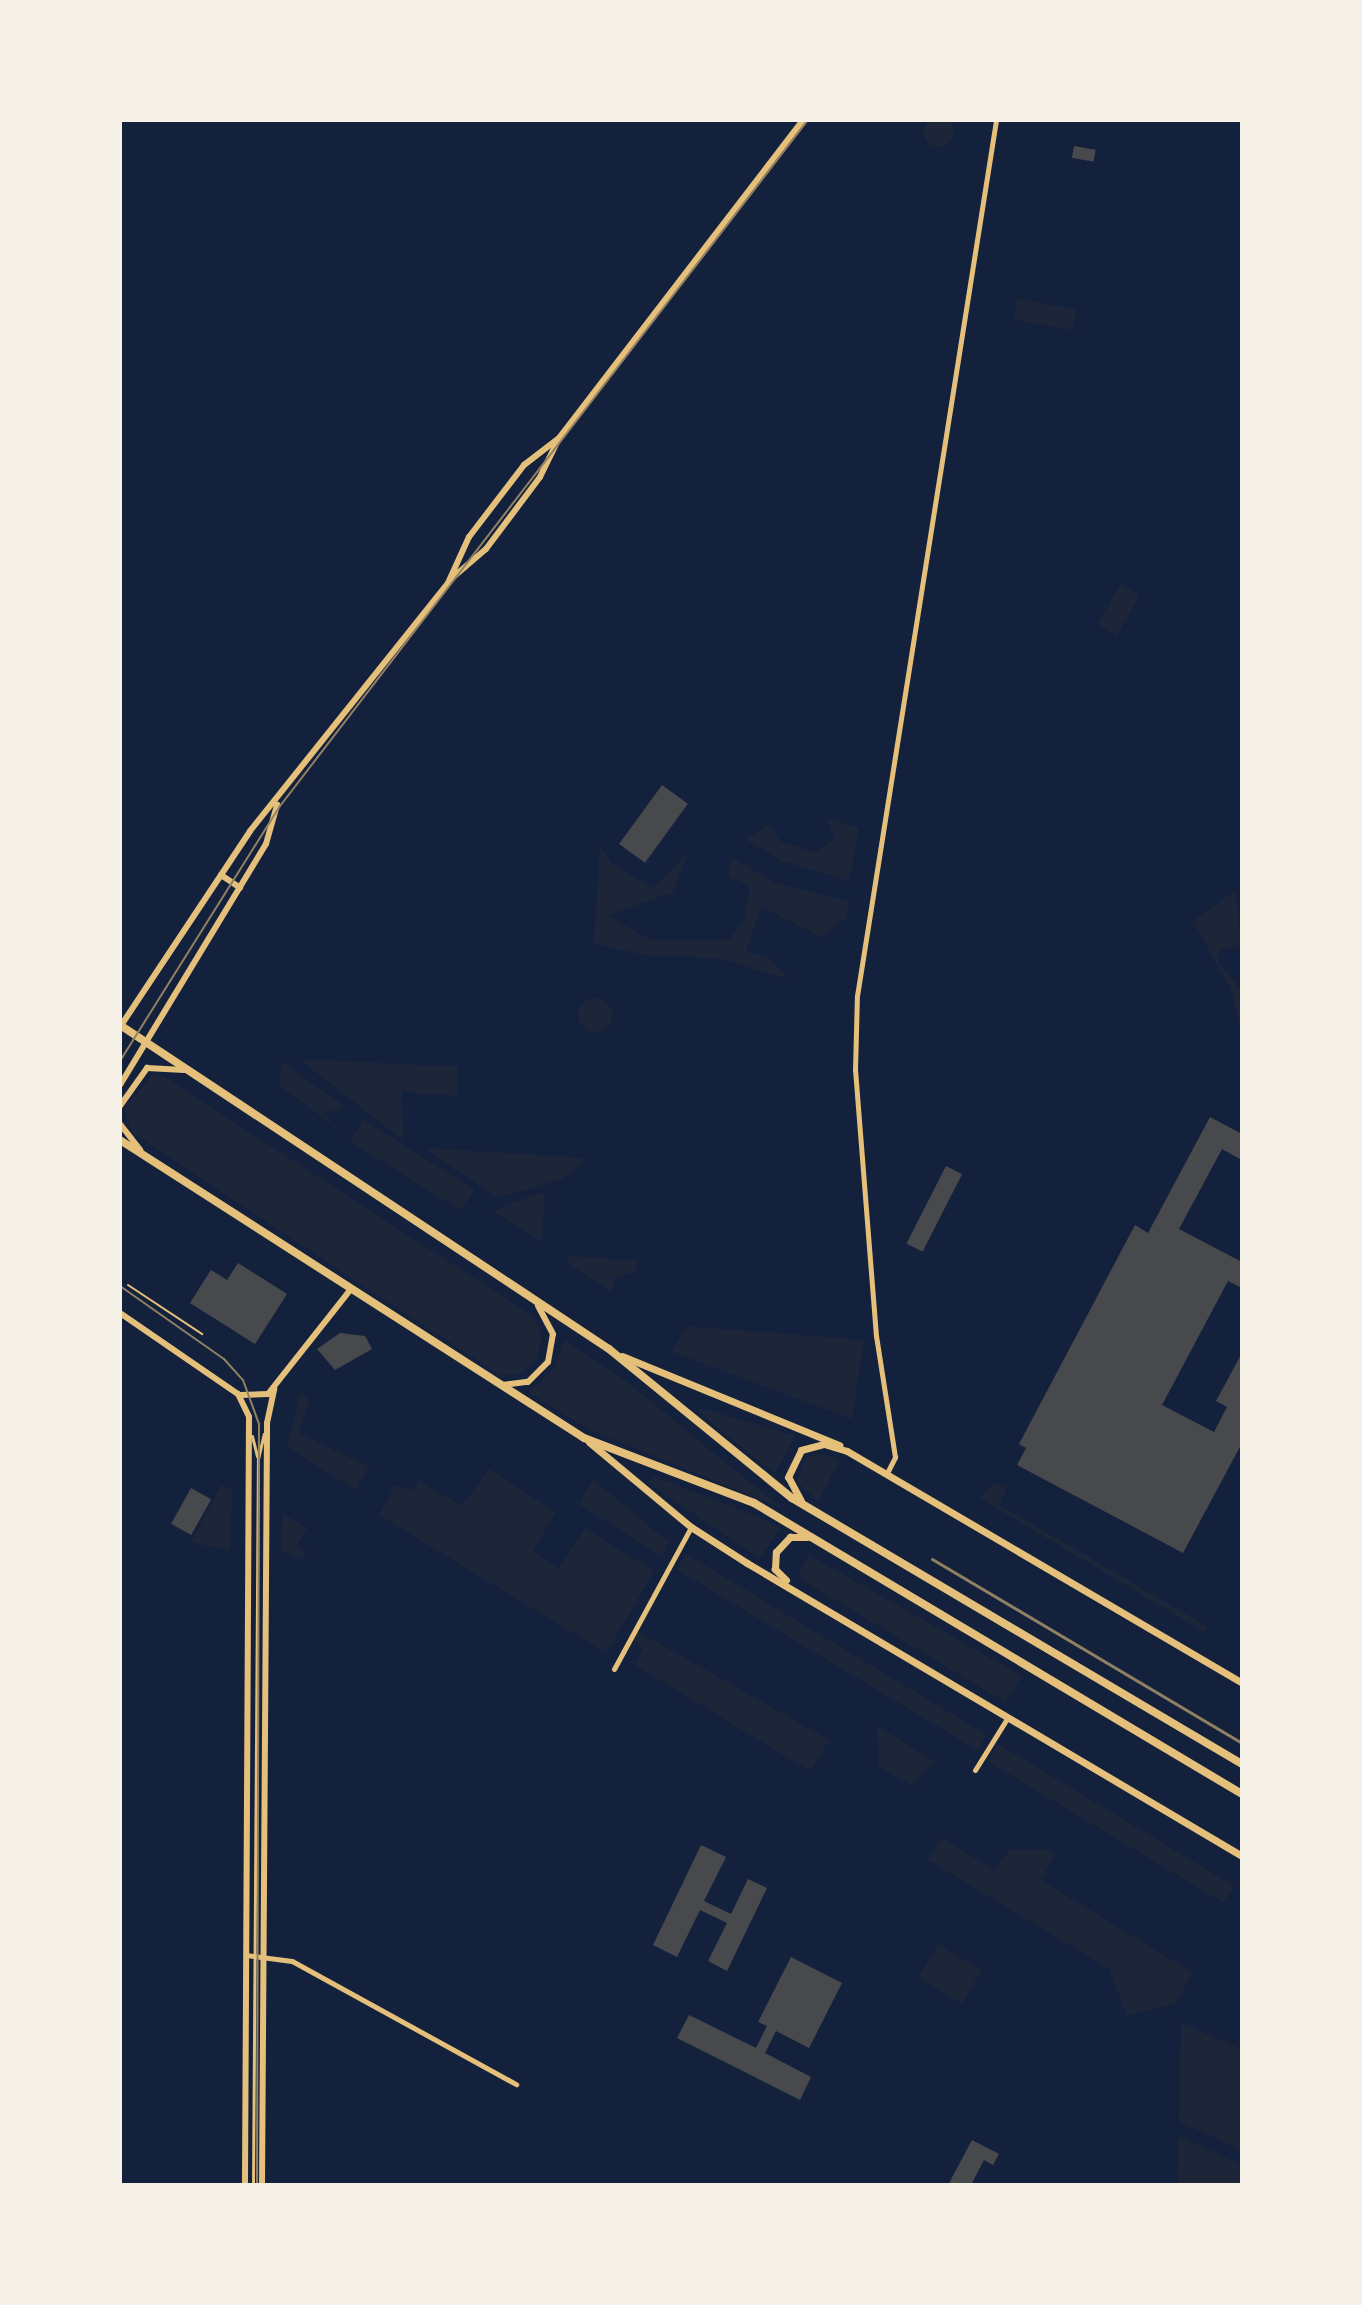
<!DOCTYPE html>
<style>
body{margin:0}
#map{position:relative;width:1362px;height:2305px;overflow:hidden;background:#14213d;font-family:"Alegreya Sans",sans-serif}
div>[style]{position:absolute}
.green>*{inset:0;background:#1d2539;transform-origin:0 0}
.round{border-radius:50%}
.building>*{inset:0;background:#48494c;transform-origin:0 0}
.path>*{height:2px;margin:-1px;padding:0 1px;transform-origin:1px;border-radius:1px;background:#e5c07b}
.service>*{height:3px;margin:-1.5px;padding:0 1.5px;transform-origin:1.5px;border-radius:1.5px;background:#e5c07b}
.minor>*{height:5px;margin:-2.5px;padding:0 2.5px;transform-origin:2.5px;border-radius:2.5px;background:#e5c07b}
.tertiary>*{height:6px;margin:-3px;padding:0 3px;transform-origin:3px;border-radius:3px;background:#e5c07b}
.secondary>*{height:7px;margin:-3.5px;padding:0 3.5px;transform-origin:3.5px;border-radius:3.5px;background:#e5c07b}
.primary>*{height:8px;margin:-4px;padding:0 4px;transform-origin:4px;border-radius:4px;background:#e5c07b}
.tram>*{height:2px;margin:-1px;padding:0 1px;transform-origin:1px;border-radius:1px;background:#918062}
.rail>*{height:3px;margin:-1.5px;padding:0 1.5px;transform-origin:1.5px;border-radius:1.5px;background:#918062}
span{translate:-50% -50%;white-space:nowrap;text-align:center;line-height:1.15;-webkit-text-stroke:6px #f6f1e7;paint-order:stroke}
.frame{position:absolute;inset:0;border:122px solid #f6f1e7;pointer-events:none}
</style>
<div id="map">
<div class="green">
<div class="round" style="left:924px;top:117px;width:30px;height:30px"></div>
<div style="left:1017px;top:299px;width:60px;height:21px;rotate:10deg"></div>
<div style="left:1121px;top:584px;width:22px;height:47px;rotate:30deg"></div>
<div style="clip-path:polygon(827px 818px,859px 828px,849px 881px,782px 861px,745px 839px,769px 825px,780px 841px,817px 853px,835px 838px)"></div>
<div style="clip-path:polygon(600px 845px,612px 864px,653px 888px,688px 853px,673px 892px,607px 916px,652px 940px,730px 939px,744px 920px,750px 886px,729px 877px,732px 857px,773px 882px,850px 902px,845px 918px,821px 937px,761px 906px,746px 951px,771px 959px,787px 979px,719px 958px,643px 955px,594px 943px)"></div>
<div style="clip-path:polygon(1235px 891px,1242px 943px,1219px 951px,1218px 962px,1242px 991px,1242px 1034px,1231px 989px,1193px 921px)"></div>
<div class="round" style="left:578px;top:998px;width:34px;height:34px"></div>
<div style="clip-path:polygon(299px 1059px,458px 1067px,457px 1096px,402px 1092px,403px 1140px)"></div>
<div style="clip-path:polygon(282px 1062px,344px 1106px,324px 1114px,345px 1134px,279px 1085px)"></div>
<div style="clip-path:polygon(155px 1071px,534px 1317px,542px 1335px,537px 1359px,521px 1373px,501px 1376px,132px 1133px,124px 1109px)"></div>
<div style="left:363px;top:1120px;width:131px;height:25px;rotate:32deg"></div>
<div style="clip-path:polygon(424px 1148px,585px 1158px,565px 1178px,497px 1198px)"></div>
<div style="clip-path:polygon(545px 1194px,542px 1242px,493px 1211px,538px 1193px)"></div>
<div style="clip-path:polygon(569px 1256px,638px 1261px,635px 1271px,614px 1279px,612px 1292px,567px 1263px)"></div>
<div style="clip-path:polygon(686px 1326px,864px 1340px,852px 1419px,672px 1352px)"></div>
<div style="clip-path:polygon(566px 1340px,629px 1384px,783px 1509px,587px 1428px,529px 1393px,553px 1370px)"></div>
<div style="clip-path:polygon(301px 1391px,309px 1401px,299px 1433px,369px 1467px,356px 1490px,287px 1447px)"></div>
<div style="clip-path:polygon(701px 1408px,795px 1436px,775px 1474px,697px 1411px)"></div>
<div style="clip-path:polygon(824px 1454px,839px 1461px,818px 1502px,797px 1482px,807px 1457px)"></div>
<div style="clip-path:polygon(489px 1469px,556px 1512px,533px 1551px,559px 1568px,585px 1528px,654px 1571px,606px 1653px,379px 1515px,395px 1485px,416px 1490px,417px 1480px,462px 1506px)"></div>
<div style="clip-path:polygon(652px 1476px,759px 1517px,780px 1528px,760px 1558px,648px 1483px)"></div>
<div style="clip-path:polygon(593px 1480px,669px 1542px,662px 1557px,579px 1504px)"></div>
<div style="clip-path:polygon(994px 1483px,1007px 1487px,1000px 1505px,1208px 1627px,1204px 1632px,979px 1498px)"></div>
<div style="clip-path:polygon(221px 1485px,233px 1490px,229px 1551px,191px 1542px)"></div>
<div style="clip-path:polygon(283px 1514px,307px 1528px,297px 1545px,306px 1552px,301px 1559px,281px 1550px)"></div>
<div style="left:686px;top:1554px;width:351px;height:18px;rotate:31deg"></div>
<div style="clip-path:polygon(809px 1555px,1022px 1676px,1005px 1702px,797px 1577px)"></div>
<div style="clip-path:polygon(637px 1631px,829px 1740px,810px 1771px,635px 1665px,643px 1649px,632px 1640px)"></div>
<div style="clip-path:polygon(877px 1726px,934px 1761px,912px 1785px,879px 1767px)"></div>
<div style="left:998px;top:1744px;width:275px;height:20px;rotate:31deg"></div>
<div style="clip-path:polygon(942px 1838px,994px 1870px,1010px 1850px,1049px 1849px,1054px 1856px,1041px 1880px,1193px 1973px,1175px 2003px,1127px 2016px,1109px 1969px,928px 1860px)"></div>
<div style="left:938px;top:1944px;width:51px;height:39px;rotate:31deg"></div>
<div style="clip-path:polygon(1181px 2023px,1242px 2049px,1242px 2150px,1179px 2122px)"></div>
<div style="clip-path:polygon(1179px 2136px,1242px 2165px,1242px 2185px,1178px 2185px)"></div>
</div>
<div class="building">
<div style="left:1074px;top:146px;width:22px;height:12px;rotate:10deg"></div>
<div style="left:662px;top:785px;width:32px;height:73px;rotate:36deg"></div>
<div style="clip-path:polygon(1210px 1117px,1242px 1134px,1242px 1160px,1222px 1149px,1179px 1229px,1242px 1262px,1242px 1288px,1228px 1281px,1162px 1405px,1214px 1432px,1227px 1407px,1216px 1401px,1242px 1353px,1242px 1443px,1183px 1553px,1017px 1465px,1026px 1448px,1019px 1444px,1135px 1225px,1148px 1233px)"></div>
<div style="left:946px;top:1166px;width:18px;height:87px;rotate:27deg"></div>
<div style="clip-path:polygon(238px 1263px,287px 1294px,255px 1344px,190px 1303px,211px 1270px,227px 1280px)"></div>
<div style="clip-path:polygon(340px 1333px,365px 1336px,372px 1349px,335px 1370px,317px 1349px)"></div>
<div style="left:191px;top:1488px;width:23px;height:41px;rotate:29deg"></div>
<div style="clip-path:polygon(701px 1845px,726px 1857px,704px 1901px,731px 1914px,748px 1879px,767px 1888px,727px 1971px,708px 1961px,727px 1923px,700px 1910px,677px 1957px,653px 1945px)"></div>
<div style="clip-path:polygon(791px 1957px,842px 1983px,809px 2048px,776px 2031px,765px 2053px,811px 2077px,800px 2100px,677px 2038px,689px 2015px,756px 2048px,767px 2026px,758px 2022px)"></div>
<div style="clip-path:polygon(972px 2140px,999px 2154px,993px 2165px,984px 2160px,971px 2185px,948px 2185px)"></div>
</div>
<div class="path">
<div style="left:128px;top:1285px;width:89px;rotate:33.5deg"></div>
</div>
<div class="service">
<div style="left:252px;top:1436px;width:21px;rotate:76deg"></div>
<div style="left:253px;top:2185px;width:726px;rotate:-89.61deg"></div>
<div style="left:258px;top:1459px;width:26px;rotate:-77deg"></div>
</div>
<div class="minor">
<div style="left:887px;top:1473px;width:18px;rotate:-63deg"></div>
<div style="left:895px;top:1457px;width:122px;rotate:-98.9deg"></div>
<div style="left:876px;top:1336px;width:267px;rotate:-94.5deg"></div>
<div style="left:855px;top:1070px;width:74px;rotate:-88.5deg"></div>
<div style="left:857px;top:996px;width:887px;rotate:-80.98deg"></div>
<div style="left:614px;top:1669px;width:162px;rotate:-61.5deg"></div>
<div style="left:975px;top:1770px;width:62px;rotate:-58.1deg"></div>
<div style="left:246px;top:1955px;width:46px;rotate:7.4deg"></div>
<div style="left:292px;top:1961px;width:256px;rotate:28.8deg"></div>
</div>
<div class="tertiary">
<div style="left:451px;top:579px;width:46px;rotate:-40.6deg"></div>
<div style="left:486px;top:549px;width:90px;rotate:-53.1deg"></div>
<div style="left:540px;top:477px;width:43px;rotate:-64deg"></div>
<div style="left:559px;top:438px;width:401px;rotate:-52.5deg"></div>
<div style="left:221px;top:875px;width:23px;rotate:34deg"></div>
<div style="left:120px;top:1027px;width:235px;rotate:-56.4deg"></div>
<div style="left:250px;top:831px;width:317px;rotate:-51.4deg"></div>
<div style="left:448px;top:583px;width:51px;rotate:-65.5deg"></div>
<div style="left:469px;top:537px;width:91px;rotate:-52.6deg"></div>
<div style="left:524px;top:465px;width:44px;rotate:-37.6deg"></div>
<div style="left:120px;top:1085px;width:282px;rotate:-58.8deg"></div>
<div style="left:266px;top:844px;width:41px;rotate:-74.2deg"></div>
<div style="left:120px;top:1106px;width:47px;rotate:-54.6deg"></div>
<div style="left:147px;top:1068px;width:37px;rotate:3deg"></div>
<div style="left:120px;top:1124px;width:33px;rotate:52deg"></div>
<div style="left:120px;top:1313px;width:143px;rotate:34.5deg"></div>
<div style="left:238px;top:1394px;width:25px;rotate:64deg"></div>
<div style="left:249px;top:1417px;width:768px;rotate:90.3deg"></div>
<div style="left:502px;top:1385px;width:26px;rotate:-7deg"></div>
<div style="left:528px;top:1382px;width:28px;rotate:-45deg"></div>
<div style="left:548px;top:1362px;width:28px;rotate:-80deg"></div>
<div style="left:553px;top:1334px;width:32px;rotate:-118deg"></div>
<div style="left:240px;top:1395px;width:28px;rotate:-2deg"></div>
<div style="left:268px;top:1394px;width:134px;rotate:-51.7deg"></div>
<div style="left:262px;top:2185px;width:762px;rotate:-89.62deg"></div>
<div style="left:267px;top:1423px;width:35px;rotate:-78deg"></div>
</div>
<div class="secondary">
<div style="left:622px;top:1356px;width:235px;rotate:22.3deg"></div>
<div style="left:589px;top:1442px;width:133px;rotate:39.8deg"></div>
<div style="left:691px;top:1527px;width:67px;rotate:32.7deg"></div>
<div style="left:747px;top:1563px;width:575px;rotate:30.62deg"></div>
<div style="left:801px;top:1501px;width:27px;rotate:-118deg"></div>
<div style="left:788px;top:1477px;width:30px;rotate:-64deg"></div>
<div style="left:801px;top:1450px;width:24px;rotate:-15deg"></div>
<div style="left:824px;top:1444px;width:24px;rotate:17deg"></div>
<div style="left:847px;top:1451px;width:458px;rotate:30.4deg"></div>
<div style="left:786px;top:1580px;width:16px;rotate:-135deg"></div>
<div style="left:775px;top:1569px;width:17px;rotate:-87deg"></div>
<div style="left:776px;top:1552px;width:21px;rotate:-47deg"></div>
<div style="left:790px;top:1537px;width:17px"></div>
</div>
<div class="primary">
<div style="left:120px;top:1025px;width:587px;rotate:33.53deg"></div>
<div style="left:609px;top:1349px;width:236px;rotate:39.2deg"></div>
<div style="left:792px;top:1498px;width:523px;rotate:30.59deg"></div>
<div style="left:120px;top:1140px;width:551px;rotate:32.71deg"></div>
<div style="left:584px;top:1438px;width:182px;rotate:20.9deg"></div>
<div style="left:754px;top:1503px;width:568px;rotate:30.81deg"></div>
</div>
<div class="tram">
<div style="left:120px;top:1061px;width:301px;rotate:-57.9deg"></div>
<div style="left:280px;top:806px;width:866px;rotate:-52.42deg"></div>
<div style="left:120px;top:1286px;width:127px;rotate:35.1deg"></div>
<div style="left:224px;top:1359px;width:28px;rotate:48deg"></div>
<div style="left:243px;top:1380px;width:47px;rotate:70deg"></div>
<div style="left:259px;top:1424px;width:761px;rotate:90.15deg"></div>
</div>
<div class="rail">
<div style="left:932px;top:1559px;width:360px;rotate:30.7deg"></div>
</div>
<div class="frame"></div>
</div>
